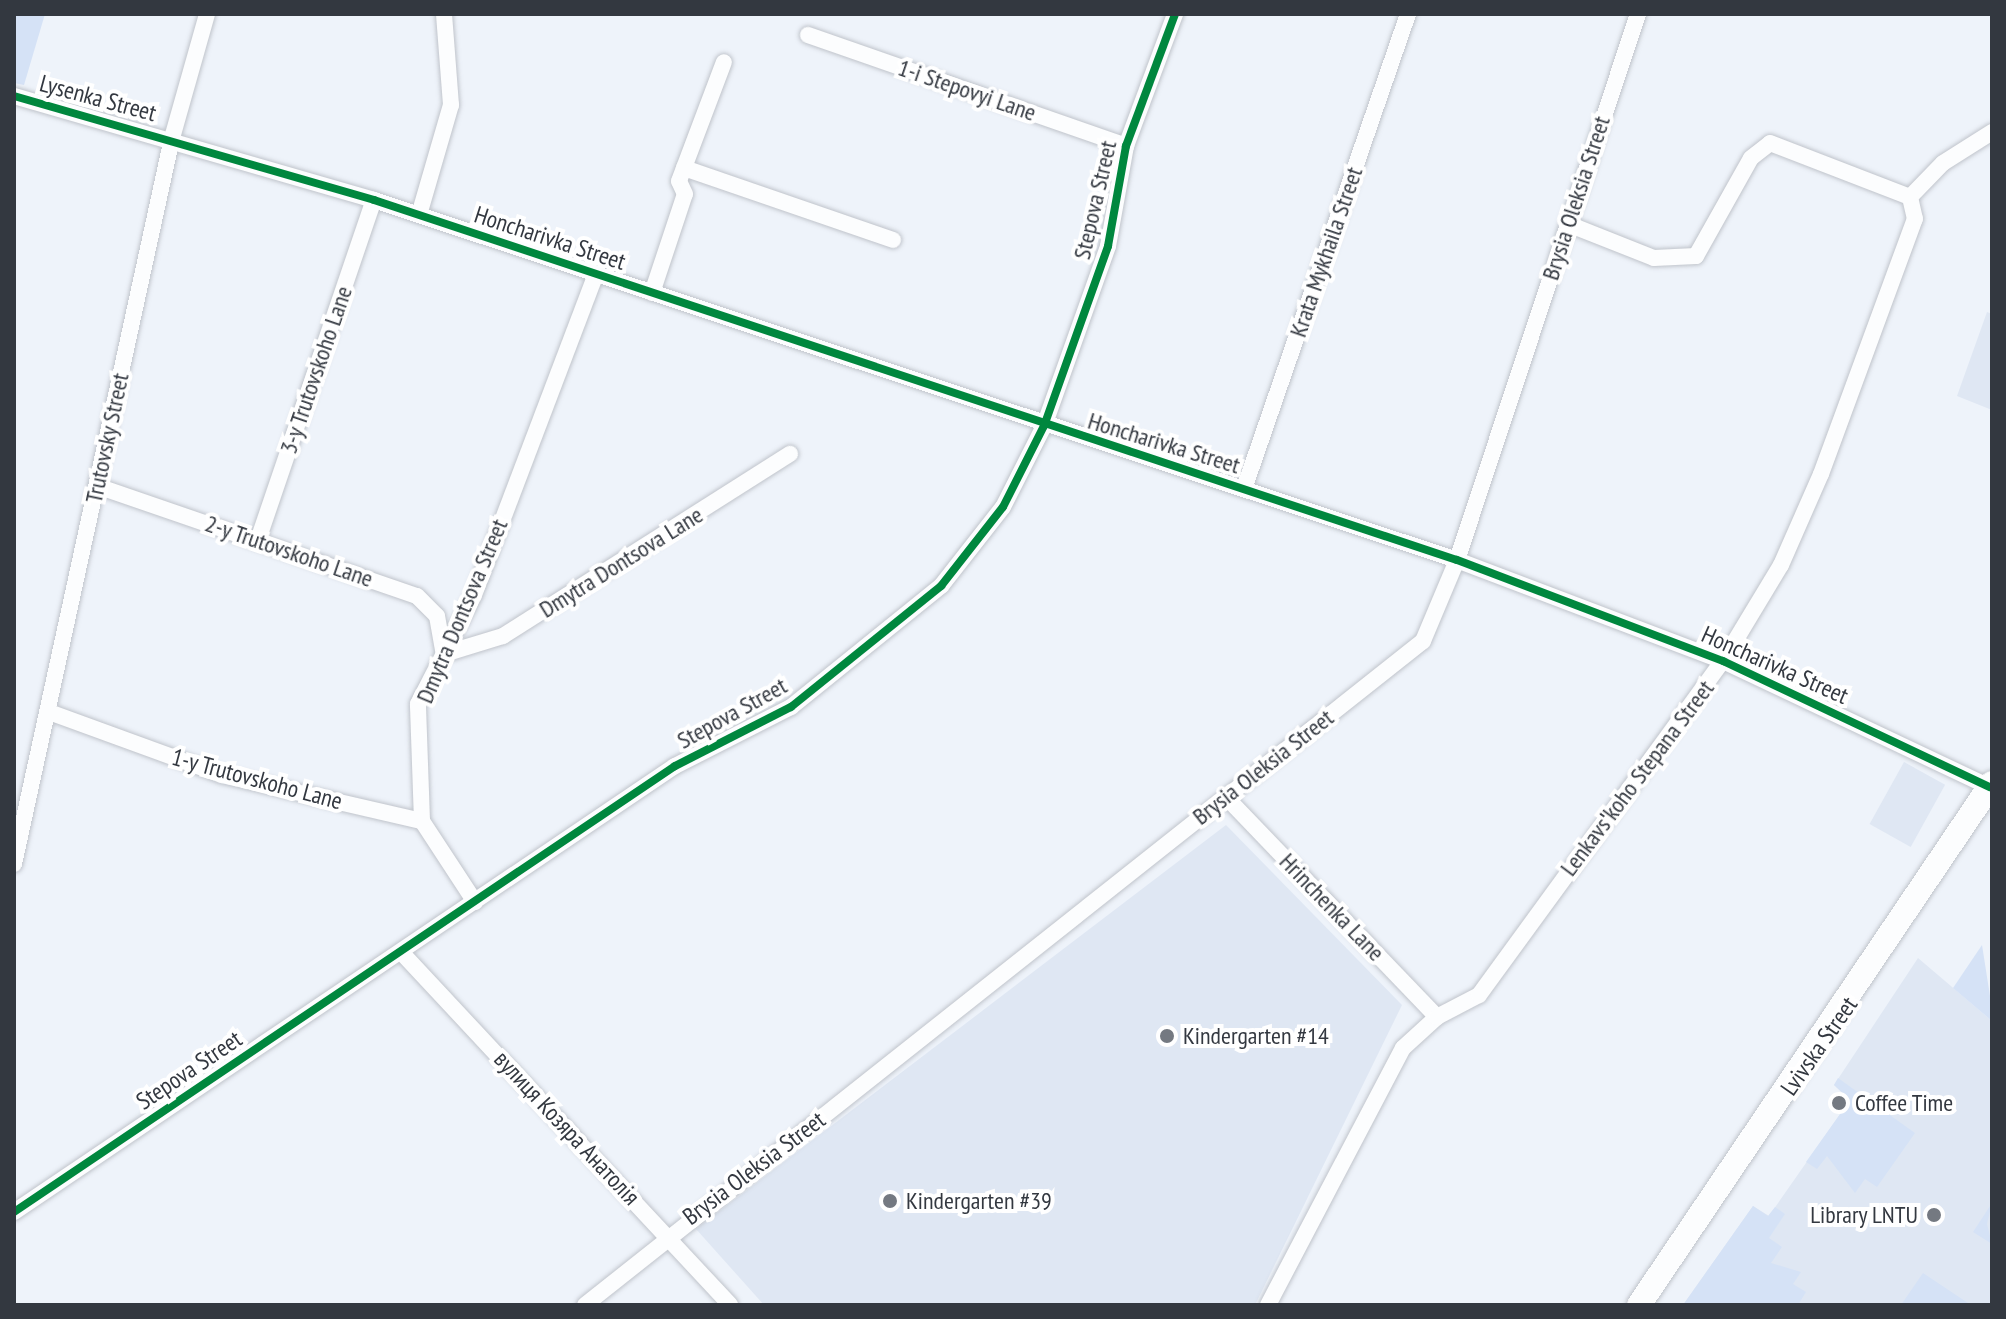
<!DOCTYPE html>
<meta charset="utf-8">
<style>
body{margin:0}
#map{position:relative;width:2006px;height:1319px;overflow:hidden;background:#eef3fa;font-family:"PT Sans Narrow",sans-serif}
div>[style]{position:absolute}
.built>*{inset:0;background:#dfe7f3;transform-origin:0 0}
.green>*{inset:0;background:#d5e2f6}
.roads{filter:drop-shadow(0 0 2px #c0c4cb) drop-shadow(0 0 2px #c0c4cb)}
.minor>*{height:16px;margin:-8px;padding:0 8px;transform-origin:8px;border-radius:8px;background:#fcfdfe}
.primary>*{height:24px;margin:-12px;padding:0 12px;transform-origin:12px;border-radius:12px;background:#fcfdfe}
.cycleway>*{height:8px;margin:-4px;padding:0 4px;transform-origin:4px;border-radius:4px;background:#00873e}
.dots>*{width:22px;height:22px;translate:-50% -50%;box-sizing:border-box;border:4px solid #fff;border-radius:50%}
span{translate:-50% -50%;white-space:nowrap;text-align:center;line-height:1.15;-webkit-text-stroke:8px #fff;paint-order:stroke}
.street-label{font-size:24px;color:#333840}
.poi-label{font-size:24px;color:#333840}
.left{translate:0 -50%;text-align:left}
.right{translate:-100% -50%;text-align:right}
.frame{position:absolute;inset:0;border:16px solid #333840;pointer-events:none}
</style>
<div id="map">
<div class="built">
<div style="clip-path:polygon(1987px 312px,1992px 314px,1992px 410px,1957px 396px)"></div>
<div style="left:1904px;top:762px;width:47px;height:71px;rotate:29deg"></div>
<div style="clip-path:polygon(1226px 825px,1402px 1005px,1255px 1305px,764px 1305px,696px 1229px)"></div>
<div style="clip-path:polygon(1918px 958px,1992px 1021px,1992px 1305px,1683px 1305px,1753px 1206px,1769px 1216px,1850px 1100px,1834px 1085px)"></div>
</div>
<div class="green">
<div style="clip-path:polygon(14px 14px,45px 14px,24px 85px,14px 83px)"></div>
<div style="clip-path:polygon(1982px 945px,1992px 1009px,1992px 1021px,1953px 988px)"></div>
<div style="clip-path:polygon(1838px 1078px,1915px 1133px,1877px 1187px,1865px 1179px,1855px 1193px,1827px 1156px,1817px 1169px,1806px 1162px,1850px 1100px,1834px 1085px)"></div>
<div style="clip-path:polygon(1992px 1203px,1987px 1224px,1992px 1244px,1973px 1232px)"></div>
<div style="clip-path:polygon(1753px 1206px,1768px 1216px,1775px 1207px,1785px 1214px,1769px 1238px,1782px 1247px,1771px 1263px,1801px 1272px,1793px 1284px,1806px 1292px,1798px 1305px,1683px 1305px)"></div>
<div style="clip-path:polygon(1923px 1273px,1971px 1305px,1901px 1305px)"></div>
</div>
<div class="roads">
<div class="minor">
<div style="left:808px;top:35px;width:337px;rotate:19.2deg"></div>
<div style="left:14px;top:96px;width:375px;rotate:16.1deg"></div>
<div style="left:374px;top:200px;width:1141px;rotate:18.39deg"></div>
<div style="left:1457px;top:560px;width:285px;rotate:20.8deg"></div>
<div style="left:1723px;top:661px;width:295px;rotate:25.3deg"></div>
<div style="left:684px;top:168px;width:221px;rotate:19deg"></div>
<div style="left:419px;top:215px;width:115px;rotate:-73.8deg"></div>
<div style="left:451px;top:105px;width:91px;rotate:-94.4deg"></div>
<div style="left:1568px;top:224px;width:92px;rotate:21.6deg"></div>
<div style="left:1654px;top:258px;width:42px;rotate:-2.7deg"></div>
<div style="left:1696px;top:256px;width:112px;rotate:-60.7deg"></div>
<div style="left:1751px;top:158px;width:24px;rotate:-38deg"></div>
<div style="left:1770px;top:143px;width:150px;rotate:21.1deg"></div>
<div style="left:652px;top:293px;width:104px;rotate:-71.6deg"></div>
<div style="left:685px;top:194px;width:14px;rotate:-115deg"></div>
<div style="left:679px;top:181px;width:127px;rotate:-69.3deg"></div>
<div style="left:97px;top:486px;width:338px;rotate:19deg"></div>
<div style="left:417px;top:596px;width:28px;rotate:45deg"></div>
<div style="left:437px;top:616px;width:39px;rotate:80deg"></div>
<div style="left:1244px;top:489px;width:503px;rotate:-70.95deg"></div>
<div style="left:258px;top:540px;width:359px;rotate:-71.2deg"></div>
<div style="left:444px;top:654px;width:62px;rotate:-17deg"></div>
<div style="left:503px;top:636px;width:340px;rotate:-32.4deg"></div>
<div style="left:49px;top:712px;width:184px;rotate:20deg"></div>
<div style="left:222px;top:775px;width:205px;rotate:13deg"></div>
<div style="left:1226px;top:797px;width:305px;rotate:46.2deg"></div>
<div style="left:14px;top:864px;width:743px;rotate:-77.72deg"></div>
<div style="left:172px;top:138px;width:129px;rotate:-74.2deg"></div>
<div style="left:475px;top:902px;width:97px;rotate:-123.2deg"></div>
<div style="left:422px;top:821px;width:117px;rotate:-92deg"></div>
<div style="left:418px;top:704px;width:123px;rotate:-62.8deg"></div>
<div style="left:474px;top:595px;width:344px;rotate:-69.2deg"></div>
<div style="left:402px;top:953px;width:481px;rotate:47deg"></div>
<div style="left:14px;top:1212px;width:797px;rotate:-34.01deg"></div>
<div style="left:675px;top:766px;width:130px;rotate:-27deg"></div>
<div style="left:791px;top:707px;width:193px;rotate:-38.9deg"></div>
<div style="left:941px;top:586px;width:100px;rotate:-51.9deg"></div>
<div style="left:1003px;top:507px;width:91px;rotate:-63.2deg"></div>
<div style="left:1044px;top:426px;width:191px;rotate:-70.4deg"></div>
<div style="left:1108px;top:246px;width:102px;rotate:-79.8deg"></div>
<div style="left:1126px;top:146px;width:141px;rotate:-69.6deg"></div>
<div style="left:585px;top:1305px;width:1069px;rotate:-38.39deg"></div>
<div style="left:1423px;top:641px;width:88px;rotate:-67.2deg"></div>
<div style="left:1457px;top:560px;width:575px;rotate:-71.66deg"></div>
<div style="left:1268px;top:1305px;width:290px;rotate:-62.3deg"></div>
<div style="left:1403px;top:1048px;width:46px;rotate:-42.4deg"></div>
<div style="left:1437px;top:1017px;width:47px;rotate:-27.6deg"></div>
<div style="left:1479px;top:995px;width:414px;rotate:-53.9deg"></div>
<div style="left:1723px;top:661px;width:112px;rotate:-58.9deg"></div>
<div style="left:1781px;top:565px;width:99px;rotate:-66.3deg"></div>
<div style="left:1821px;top:474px;width:272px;rotate:-69.8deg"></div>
<div style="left:1915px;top:219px;width:23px;rotate:-103deg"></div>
<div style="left:1910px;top:197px;width:47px;rotate:-45.9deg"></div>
<div style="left:1943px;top:163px;width:58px;rotate:-32.3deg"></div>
</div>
<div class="primary">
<div style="left:1639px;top:1305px;width:630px;rotate:-55.93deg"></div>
</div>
</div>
<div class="cycleway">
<div style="left:14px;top:96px;width:375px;rotate:16.1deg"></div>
<div style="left:374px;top:200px;width:1141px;rotate:18.39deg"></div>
<div style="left:1457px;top:560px;width:285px;rotate:20.8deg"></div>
<div style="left:1723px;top:661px;width:295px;rotate:25.3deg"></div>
<div style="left:14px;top:1212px;width:797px;rotate:-34.01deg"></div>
<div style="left:675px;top:766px;width:130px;rotate:-27deg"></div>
<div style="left:791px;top:707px;width:193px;rotate:-38.9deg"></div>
<div style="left:941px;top:586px;width:100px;rotate:-51.9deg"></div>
<div style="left:1003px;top:507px;width:91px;rotate:-63.2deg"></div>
<div style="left:1044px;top:426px;width:191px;rotate:-70.4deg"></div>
<div style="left:1108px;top:246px;width:102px;rotate:-79.8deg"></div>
<div style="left:1126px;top:146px;width:141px;rotate:-69.6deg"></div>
</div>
<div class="dots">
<div style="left:1167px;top:1036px;background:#747981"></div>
<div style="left:1839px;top:1103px;background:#747981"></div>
<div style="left:890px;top:1201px;background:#747981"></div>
<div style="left:1934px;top:1215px;background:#747981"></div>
</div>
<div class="street-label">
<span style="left:967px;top:90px;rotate:19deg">1-i Stepovyi Lane</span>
<span style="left:98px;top:98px;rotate:15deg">Lysenka Street</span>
<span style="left:1576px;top:198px;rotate:-72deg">Brysia Oleksia Street</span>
<span style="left:1095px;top:200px;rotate:-77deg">Stepova Street</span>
<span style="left:550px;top:238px;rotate:18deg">Honcharivka Street</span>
<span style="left:1326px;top:252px;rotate:-71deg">Krata Mykhaila Street</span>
<span style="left:316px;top:370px;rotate:-71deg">3-y Trutovskoho Lane</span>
<span style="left:107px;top:438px;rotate:-78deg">Trutovsky Street</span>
<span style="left:1164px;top:443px;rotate:17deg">Honcharivka Street</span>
<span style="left:289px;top:551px;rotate:19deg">2-y Trutovskoho Lane</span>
<span style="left:621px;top:562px;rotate:-32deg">Dmytra Dontsova Lane</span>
<span style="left:462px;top:611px;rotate:-67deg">Dmytra Dontsova Street</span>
<span style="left:1775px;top:665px;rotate:24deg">Honcharivka Street</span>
<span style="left:732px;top:713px;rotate:-29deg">Stepova Street</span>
<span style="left:1263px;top:767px;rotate:-38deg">Brysia Oleksia Street</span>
<span style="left:1637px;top:778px;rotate:-53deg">Lenkavsʹkoho Stepana Street</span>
<span style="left:257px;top:779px;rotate:15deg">1-y Trutovskoho Lane</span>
<span style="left:1332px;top:907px;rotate:46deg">Hrinchenka Lane</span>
<span style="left:1819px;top:1046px;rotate:-55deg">Lvivska Street</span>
<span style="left:189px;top:1070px;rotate:-34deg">Stepova Street</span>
<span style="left:567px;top:1128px;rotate:47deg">вулиця Козяра Анатолія</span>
<span style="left:754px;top:1168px;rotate:-37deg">Brysia Oleksia Street</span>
</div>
<div class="poi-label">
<span class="left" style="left:1183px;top:1036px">Kindergarten #14</span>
<span class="left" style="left:1855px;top:1103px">Coffee Time</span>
<span class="left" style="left:906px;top:1201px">Kindergarten #39</span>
<span class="right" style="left:1918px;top:1215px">Library LNTU</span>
</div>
<div class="frame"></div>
</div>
